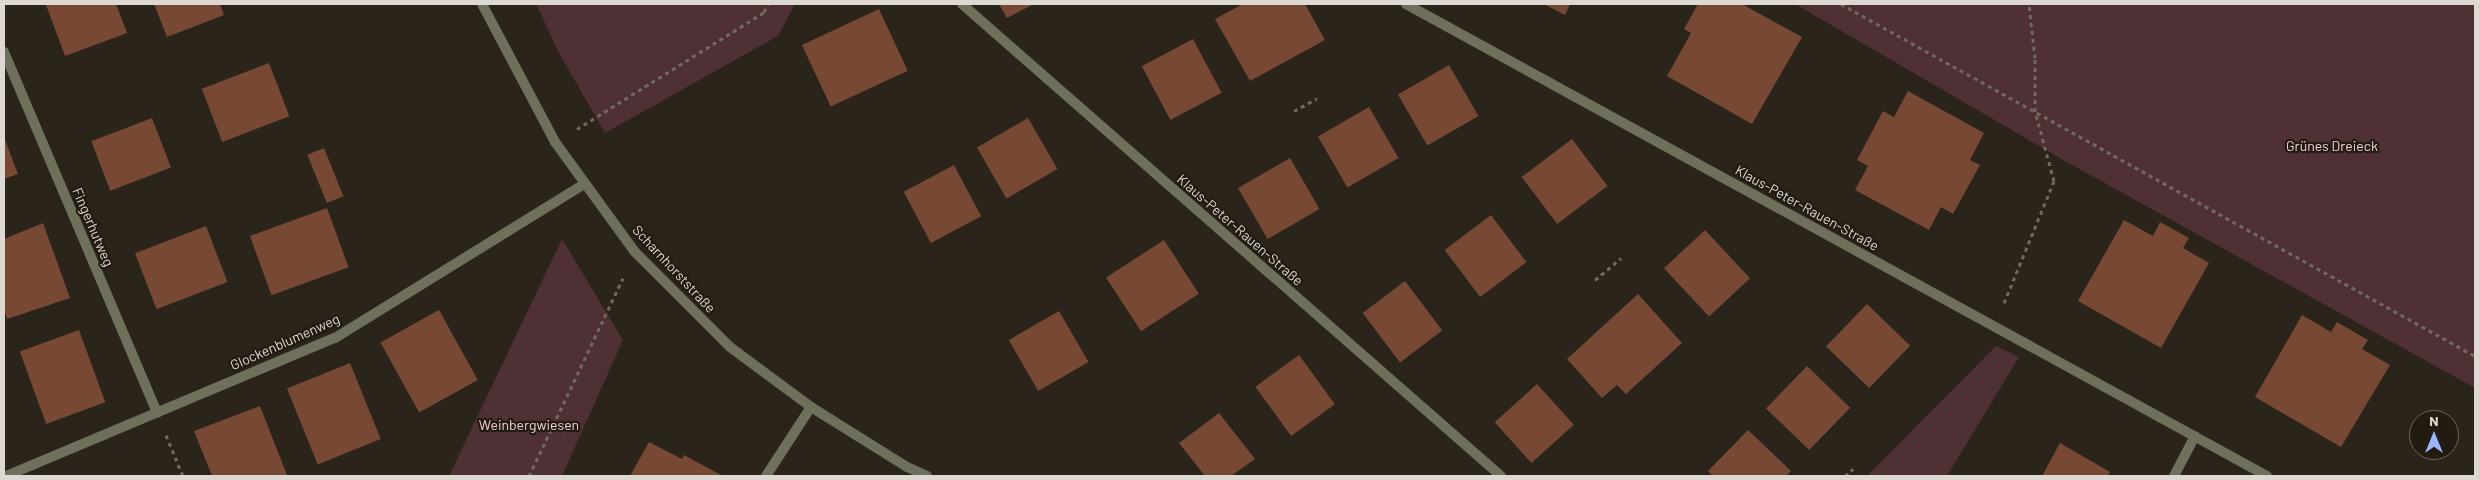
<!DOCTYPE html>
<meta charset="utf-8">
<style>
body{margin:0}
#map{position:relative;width:2479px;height:480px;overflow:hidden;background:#2b241a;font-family:Barlow,sans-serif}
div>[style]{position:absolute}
.green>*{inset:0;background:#4e3035}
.building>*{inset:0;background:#774834;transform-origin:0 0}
.path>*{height:3px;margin-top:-1.5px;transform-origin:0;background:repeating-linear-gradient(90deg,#6f6960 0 4px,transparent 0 8px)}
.minor>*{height:10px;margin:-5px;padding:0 5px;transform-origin:5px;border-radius:5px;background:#6e705b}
.tertiary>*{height:10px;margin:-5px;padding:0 5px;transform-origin:5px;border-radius:5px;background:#6e705b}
span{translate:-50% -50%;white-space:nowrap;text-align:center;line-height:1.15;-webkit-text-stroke:4.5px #211b11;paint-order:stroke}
.park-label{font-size:14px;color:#f4d0d5}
.street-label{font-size:14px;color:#ddd8d2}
.frame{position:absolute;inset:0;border:5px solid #ddd8d2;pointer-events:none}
.north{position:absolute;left:2409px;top:410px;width:50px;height:50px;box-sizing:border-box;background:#211b11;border:1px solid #6c675e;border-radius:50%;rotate:0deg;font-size:14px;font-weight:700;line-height:20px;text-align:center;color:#ddd8d2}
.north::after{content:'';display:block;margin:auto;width:18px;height:22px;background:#97b6fd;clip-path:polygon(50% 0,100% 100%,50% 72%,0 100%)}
</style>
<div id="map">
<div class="green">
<div style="clip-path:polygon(536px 4px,795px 4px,778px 36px,605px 133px,559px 53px)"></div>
<div style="clip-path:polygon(1795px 4px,2475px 4px,2475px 388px,2065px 161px)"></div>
<div style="clip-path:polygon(562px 239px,623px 340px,562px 476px,449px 476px)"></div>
<div style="clip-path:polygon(1996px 346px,2019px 357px,1947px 476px,1867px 476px)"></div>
</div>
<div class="building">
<div style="clip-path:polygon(50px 4px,116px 4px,127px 33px,65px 56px,46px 5px)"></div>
<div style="clip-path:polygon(154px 4px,220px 4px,224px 15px,167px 37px)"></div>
<div style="clip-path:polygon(999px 4px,1034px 4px,1007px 18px)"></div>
<div style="clip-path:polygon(1243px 4px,1305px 4px,1325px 40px,1250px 81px,1215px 19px)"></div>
<div style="clip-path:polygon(1544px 4px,1570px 4px,1565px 15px)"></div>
<div style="clip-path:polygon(1698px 4px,1742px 4px,1802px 37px,1752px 124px,1667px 76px,1691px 33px,1684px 29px)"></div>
<div style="left:879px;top:9px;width:68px;height:85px;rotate:65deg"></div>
<div style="left:1193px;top:39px;width:61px;height:58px;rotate:62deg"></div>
<div style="left:269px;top:63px;width:57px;height:72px;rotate:69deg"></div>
<div style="left:1449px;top:65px;width:59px;height:59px;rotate:60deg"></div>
<div style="clip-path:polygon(1908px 91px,1984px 133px,1970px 160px,1980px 165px,1953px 214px,1941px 207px,1929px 230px,1855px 190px,1868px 166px,1857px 160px,1883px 111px,1894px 117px)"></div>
<div style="left:1369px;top:107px;width:59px;height:59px;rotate:60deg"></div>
<div style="left:152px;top:118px;width:53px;height:65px;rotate:69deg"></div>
<div style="left:1028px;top:118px;width:59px;height:59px;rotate:60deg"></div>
<div style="clip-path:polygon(4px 137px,18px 174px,4px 179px)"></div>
<div style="left:1572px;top:139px;width:59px;height:63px;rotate:53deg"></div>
<div style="left:324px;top:148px;width:52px;height:18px;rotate:68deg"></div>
<div style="left:1290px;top:158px;width:59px;height:60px;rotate:60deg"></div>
<div style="left:954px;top:165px;width:58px;height:57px;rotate:62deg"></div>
<div style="left:327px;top:208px;width:63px;height:82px;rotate:70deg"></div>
<div style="left:1491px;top:215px;width:59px;height:58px;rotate:53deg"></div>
<div style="clip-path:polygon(2124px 220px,2153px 236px,2160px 222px,2189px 238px,2183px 248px,2209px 263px,2161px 348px,2078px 301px)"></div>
<div style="clip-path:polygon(43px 223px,70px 298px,7px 319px,4px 309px,4px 239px)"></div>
<div style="left:206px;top:226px;width:60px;height:76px;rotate:69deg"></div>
<div style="left:1705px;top:230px;width:66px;height:56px;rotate:47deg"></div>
<div style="left:1164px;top:240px;width:64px;height:69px;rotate:57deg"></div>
<div style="left:1405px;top:281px;width:62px;height:53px;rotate:53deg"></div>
<div style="clip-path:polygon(1638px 294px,1682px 343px,1626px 394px,1617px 385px,1602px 398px,1567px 359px)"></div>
<div style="left:1867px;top:304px;width:60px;height:59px;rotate:44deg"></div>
<div style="left:439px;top:310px;width:80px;height:67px;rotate:61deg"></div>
<div style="left:1059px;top:311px;width:59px;height:58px;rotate:60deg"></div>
<div style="clip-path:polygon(2302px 315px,2331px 332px,2337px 322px,2368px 340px,2362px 349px,2390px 365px,2341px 447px,2255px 397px)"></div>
<div style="left:79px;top:330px;width:77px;height:63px;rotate:70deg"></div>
<div style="left:1299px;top:355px;width:61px;height:54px;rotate:54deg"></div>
<div style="left:350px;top:363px;width:82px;height:68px;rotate:68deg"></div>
<div style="left:1807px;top:366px;width:60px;height:59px;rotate:44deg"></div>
<div style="left:1537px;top:384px;width:55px;height:57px;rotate:48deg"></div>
<div style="clip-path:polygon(260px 406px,287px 475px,212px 476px,194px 431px)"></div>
<div style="clip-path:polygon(1219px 413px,1255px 459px,1231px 476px,1205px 476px,1179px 443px)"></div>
<div style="clip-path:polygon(1748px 430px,1791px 471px,1786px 476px,1713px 476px,1708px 471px)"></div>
<div style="clip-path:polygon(649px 442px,682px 459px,684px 455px,723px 476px,630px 476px)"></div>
<div style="clip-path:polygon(2060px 443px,2110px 472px,2108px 476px,2042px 476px)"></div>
</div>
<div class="path">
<div style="left:1841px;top:4px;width:725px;rotate:29.04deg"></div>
<div style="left:1294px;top:111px;width:26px;rotate:-29deg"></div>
<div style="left:577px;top:129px;width:221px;rotate:-32deg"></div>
<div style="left:764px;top:12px;width:9px;rotate:-63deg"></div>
<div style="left:1595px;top:280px;width:34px;rotate:-40deg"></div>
<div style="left:2004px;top:303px;width:132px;rotate:-67.7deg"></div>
<div style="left:2054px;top:181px;width:73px;rotate:-105.2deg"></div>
<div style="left:2035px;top:111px;width:53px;rotate:-90deg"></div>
<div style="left:2035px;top:58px;width:54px;rotate:-96.3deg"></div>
<div style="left:166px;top:435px;width:44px;rotate:67.5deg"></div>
<div style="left:529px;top:476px;width:219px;rotate:-64.6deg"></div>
<div style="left:1845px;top:476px;width:11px;rotate:-41deg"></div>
</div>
<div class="minor">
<div style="left:962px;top:4px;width:716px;rotate:41.21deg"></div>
<div style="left:1406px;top:4px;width:982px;rotate:28.73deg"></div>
<div style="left:4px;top:52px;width:392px;rotate:67deg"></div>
<div style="left:6px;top:476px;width:357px;rotate:-22.8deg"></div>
<div style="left:335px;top:338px;width:293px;rotate:-31.7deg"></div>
<div style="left:766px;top:476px;width:82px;rotate:-56.9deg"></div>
<div style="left:2174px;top:476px;width:45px;rotate:-62.3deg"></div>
</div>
<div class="tertiary">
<div style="left:482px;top:4px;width:156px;rotate:62.1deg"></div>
<div style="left:555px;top:142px;width:136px;rotate:54deg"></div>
<div style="left:635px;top:252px;width:134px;rotate:45deg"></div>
<div style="left:730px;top:347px;width:101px;rotate:36.5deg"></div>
<div style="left:811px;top:407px;width:113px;rotate:32deg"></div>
<div style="left:907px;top:467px;width:22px;rotate:24deg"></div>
</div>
<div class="park-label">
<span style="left:2332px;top:146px">Grünes Dreieck</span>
<span style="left:529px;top:425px">Weinbergwiesen</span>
</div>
<div class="street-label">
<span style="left:1807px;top:208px;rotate:29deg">Klaus-Peter-Rauen-Straße</span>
<span style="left:93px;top:227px;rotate:67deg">Fingerhutweg</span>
<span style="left:1240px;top:230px;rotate:41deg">Klaus-Peter-Rauen-Straße</span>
<span style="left:674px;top:269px;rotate:47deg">Scharnhorststraße</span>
<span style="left:285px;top:342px;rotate:-24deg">Glockenblumenweg</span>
</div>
<div class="frame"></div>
<div class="north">N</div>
</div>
